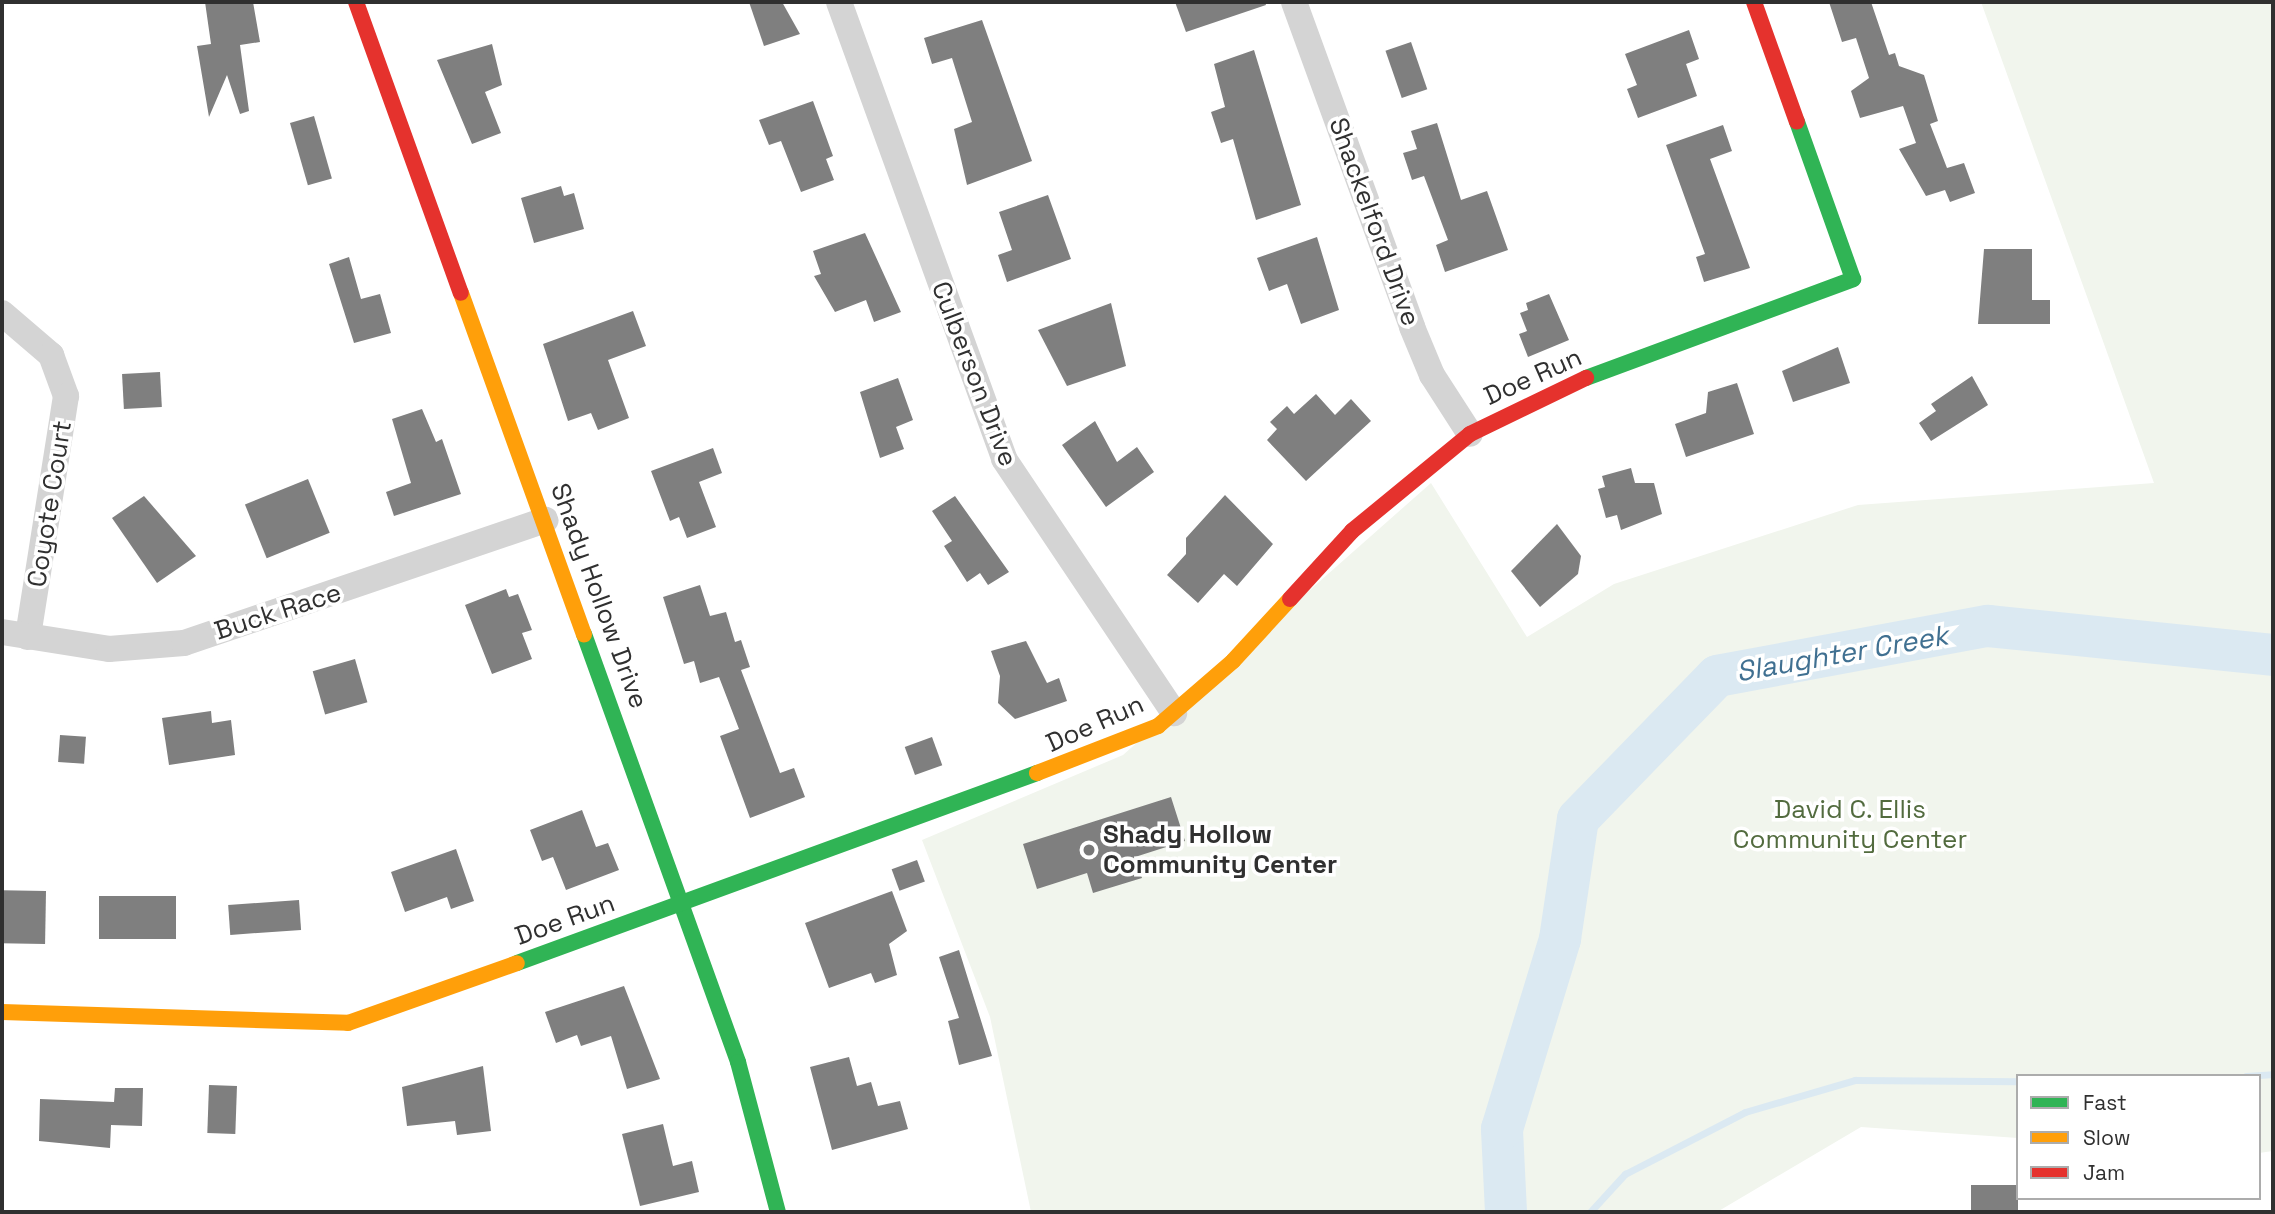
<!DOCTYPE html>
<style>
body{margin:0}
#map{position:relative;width:2275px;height:1214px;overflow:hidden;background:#fff;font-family:"Space Grotesk",sans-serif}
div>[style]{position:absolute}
.green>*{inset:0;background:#f1f5ed}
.stream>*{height:7px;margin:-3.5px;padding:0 3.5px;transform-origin:3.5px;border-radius:3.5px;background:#dbe9f2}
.river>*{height:42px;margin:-21px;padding:0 21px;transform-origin:21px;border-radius:21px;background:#dbe9f2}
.building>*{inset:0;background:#7f7f7f;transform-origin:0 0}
.street>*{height:26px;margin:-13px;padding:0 13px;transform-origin:13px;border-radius:13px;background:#d4d4d4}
.fast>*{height:16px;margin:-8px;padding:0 8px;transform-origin:8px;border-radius:8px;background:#30b455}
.slow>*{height:16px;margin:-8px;padding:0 8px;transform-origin:8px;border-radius:8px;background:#ff9f0a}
.jam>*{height:16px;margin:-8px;padding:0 8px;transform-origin:8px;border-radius:8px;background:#e5322d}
.dots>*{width:19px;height:19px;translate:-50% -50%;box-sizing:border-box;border:4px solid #fff;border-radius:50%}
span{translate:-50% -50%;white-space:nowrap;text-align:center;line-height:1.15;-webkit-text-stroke:7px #fff;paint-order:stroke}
.street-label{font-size:26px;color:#303030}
.park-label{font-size:26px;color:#526b3e}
.poi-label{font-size:26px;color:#303030;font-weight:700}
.left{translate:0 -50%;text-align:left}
.water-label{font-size:28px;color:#407091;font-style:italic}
.frame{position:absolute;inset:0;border:4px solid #303030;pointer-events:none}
.legend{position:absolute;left:2016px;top:1074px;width:245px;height:126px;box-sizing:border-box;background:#fff;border:2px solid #acacac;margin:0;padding:9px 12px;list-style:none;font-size:21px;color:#303030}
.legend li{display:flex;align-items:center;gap:14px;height:35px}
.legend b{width:35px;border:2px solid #acacac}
</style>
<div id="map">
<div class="green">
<div style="clip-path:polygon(1981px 2px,2273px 2px,2273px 1151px,2259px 1153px,2259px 1076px,2018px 1076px,2018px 1138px,1861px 1127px,1717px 1212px,1031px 1212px,990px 1017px,922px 840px,1123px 755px,1431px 483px,1527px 637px,1614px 584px,1858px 505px,2154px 483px)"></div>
</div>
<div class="stream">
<div style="left:2246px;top:1076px;width:27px;rotate:-4deg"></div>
<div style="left:1590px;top:1212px;width:52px;rotate:-47.4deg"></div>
<div style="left:1625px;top:1174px;width:135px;rotate:-27.3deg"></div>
<div style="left:1745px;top:1112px;width:115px;rotate:-16.2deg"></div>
<div style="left:1855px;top:1080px;width:163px;rotate:0.4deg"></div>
</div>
<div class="river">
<div style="left:1506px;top:1212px;width:83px;rotate:-92.8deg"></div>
<div style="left:1502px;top:1129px;width:199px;rotate:-73deg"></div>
<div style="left:1560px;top:939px;width:121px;rotate:-81.5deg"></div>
<div style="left:1578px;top:819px;width:199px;rotate:-45.8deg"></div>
<div style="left:1717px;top:676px;width:276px;rotate:-10.5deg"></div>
<div style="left:1988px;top:626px;width:286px;rotate:5.8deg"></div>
</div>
<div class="building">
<div style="clip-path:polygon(205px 2px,253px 2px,260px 42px,240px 45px,249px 111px,240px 114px,227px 75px,209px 117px,197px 46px,211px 44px)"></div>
<div style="clip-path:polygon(749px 2px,782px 2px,800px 34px,764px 46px)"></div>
<div style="clip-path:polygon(1175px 2px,1265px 2px,1266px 5px,1186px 32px)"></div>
<div style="clip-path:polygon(1829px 2px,1871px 2px,1889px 55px,1895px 53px,1899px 66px,1924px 75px,1938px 121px,1930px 124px,1947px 168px,1964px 163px,1975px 193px,1950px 202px,1945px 190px,1926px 196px,1899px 149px,1916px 143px,1903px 106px,1860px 118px,1851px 91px,1869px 78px,1856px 38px,1842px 42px)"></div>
<div style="clip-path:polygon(982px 20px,1032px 161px,967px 185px,954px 129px,972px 122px,952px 58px,932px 64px,924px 38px)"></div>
<div style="clip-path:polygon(1689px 30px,1699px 59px,1686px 64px,1697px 96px,1638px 118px,1627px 89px,1637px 85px,1625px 54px)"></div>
<div style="left:1411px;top:42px;width:50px;height:27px;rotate:71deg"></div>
<div style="clip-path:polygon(492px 44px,502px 85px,485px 92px,501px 133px,472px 144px,437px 60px)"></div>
<div style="clip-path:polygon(1254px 50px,1301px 205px,1256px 220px,1233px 139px,1221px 143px,1211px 112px,1225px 107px,1214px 64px)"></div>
<div style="clip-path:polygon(813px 101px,833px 156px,826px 159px,834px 180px,801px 192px,781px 141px,769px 145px,759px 120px)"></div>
<div style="left:314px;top:116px;width:65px;height:25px;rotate:74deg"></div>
<div style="clip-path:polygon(1437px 123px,1461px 200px,1487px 191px,1508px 250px,1445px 272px,1436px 245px,1448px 240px,1424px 176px,1412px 180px,1403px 153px,1417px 149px,1411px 131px)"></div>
<div style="clip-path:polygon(1723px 125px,1732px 151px,1710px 159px,1750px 268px,1704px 282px,1696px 257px,1705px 254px,1666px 145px)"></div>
<div style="clip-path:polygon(561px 186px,564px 196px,574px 193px,584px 229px,534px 243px,521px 198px)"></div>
<div style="clip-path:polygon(1048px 195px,1071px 259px,1007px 282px,998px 255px,1012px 250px,999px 212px)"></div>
<div style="clip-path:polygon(865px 233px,901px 312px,874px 322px,866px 300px,835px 312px,814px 276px,821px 274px,813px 251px)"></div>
<div style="clip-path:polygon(1317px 237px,1339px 310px,1301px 324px,1287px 284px,1269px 291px,1257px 258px)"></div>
<div style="clip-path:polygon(1984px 249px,2032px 249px,2032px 300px,2050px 300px,2050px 324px,1978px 324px)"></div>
<div style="clip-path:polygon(349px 257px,361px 299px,380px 294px,391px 333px,354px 343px,329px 264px)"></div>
<div style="clip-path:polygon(1549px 294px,1569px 340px,1528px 357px,1519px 334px,1527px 331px,1520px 313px,1528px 310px,1526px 303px)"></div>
<div style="clip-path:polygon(1111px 303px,1126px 366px,1067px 386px,1038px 330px)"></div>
<div style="clip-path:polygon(633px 311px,646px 346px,608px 360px,629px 418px,598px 430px,591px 413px,568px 421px,543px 344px)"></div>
<div style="clip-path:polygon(1838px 347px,1850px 383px,1793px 402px,1782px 371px)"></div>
<div style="left:160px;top:372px;width:35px;height:38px;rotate:87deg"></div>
<div style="clip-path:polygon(1972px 376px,1988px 405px,1931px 441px,1919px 423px,1936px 411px,1931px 404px)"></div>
<div style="clip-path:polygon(898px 378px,913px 420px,896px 427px,904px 449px,880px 458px,860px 392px)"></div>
<div style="clip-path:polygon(1737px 383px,1754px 434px,1686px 457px,1675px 424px,1706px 413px,1708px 392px)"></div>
<div style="clip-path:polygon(1316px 394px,1335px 415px,1351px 399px,1371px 421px,1306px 481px,1267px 440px,1277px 429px,1270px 422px,1287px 406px,1294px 414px)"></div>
<div style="clip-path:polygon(422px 409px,436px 442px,442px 439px,461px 494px,394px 516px,386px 492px,411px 483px,392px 419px)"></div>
<div style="clip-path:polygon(1095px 421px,1117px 462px,1137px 447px,1154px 472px,1106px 507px,1062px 445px)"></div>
<div style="clip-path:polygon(713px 448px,722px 473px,699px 482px,716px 527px,687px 538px,679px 517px,670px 521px,651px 471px)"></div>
<div style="clip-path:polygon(1631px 468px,1635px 483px,1654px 483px,1662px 514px,1621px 530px,1617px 515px,1606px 518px,1598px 489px,1605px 487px,1602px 476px)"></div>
<div style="left:308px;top:479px;width:58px;height:68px;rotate:68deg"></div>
<div style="clip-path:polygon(1225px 495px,1273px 544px,1237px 586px,1224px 574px,1198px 603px,1167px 575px,1186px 554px,1186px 538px)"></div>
<div style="clip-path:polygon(144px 496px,196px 556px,157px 583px,112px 518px)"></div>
<div style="clip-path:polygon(955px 496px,1009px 572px,988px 585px,980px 573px,967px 582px,944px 546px,952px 541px,932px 511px)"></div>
<div style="clip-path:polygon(1557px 524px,1581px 556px,1578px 574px,1540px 607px,1511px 571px)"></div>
<div style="clip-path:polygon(700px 585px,710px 616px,726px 612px,735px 642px,741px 640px,750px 667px,741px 670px,780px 773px,794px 768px,805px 797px,750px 818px,720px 736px,739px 729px,719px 677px,700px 683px,694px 661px,684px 664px,663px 597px)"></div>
<div style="clip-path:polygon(506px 589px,509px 597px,518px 594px,532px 630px,522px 633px,532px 659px,492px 674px,465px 605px)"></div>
<div style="clip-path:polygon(1026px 641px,1047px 683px,1059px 678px,1067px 701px,1015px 719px,998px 703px,1000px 676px,991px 651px)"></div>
<div style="left:355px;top:659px;width:45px;height:44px;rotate:74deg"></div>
<div style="clip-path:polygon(211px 711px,212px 723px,231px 720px,235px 755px,169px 765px,162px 718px)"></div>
<div style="left:60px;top:735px;width:26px;height:27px;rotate:4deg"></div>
<div style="left:932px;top:737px;width:30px;height:29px;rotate:70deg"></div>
<div style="clip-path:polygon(1171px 797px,1185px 841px,1135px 857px,1142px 878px,1093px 893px,1087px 873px,1037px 889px,1023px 844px)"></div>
<div style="clip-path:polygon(582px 810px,596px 847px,608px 843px,619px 870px,566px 890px,553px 857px,542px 861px,530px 830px)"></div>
<div style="clip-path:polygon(456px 849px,474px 901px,451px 909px,447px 897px,405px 912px,391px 872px)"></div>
<div style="left:917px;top:860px;width:23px;height:27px;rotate:70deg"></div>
<div style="left:46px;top:891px;width:53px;height:44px;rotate:91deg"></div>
<div style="clip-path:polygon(892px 891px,907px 931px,889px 944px,897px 975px,875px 983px,871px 973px,829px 988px,805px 923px)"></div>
<div style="left:176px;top:896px;width:43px;height:77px;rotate:90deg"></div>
<div style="left:299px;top:900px;width:30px;height:71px;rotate:86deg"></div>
<div style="clip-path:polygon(959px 950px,992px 1056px,959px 1065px,948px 1021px,959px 1018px,939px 957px)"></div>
<div style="clip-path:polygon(624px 986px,660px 1079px,627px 1089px,611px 1036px,581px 1046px,577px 1035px,556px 1043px,545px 1012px)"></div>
<div style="clip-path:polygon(849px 1057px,857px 1086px,871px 1082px,878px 1106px,900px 1101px,908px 1129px,832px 1150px,810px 1067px)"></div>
<div style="clip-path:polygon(483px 1066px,491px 1131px,457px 1135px,455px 1121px,407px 1126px,402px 1087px)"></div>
<div style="left:209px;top:1085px;width:28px;height:48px;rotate:2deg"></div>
<div style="clip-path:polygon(115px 1088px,143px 1088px,142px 1126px,111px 1125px,110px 1148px,39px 1141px,40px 1099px,114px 1102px)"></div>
<div style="clip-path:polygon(663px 1124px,673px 1166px,692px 1161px,699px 1192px,640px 1206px,622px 1134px)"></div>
<div style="left:2018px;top:1185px;width:27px;height:47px;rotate:90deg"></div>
</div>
<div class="street">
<div style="left:839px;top:2px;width:486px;rotate:70.1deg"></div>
<div style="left:1004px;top:459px;width:306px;rotate:56.2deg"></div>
<div style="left:1294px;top:2px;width:346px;rotate:70deg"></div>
<div style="left:1412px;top:327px;width:52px;rotate:67.4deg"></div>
<div style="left:1432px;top:375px;width:70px;rotate:57.2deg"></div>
<div style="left:2px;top:313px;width:65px;rotate:40.6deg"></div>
<div style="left:51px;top:355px;width:44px;rotate:69.9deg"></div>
<div style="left:66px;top:396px;width:244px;rotate:99deg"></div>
<div style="left:2px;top:632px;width:108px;rotate:9deg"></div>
<div style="left:109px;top:649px;width:75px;rotate:-4.6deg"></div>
<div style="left:184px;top:643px;width:382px;rotate:-18.8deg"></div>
</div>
<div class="fast">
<div style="left:1586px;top:378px;width:285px;rotate:-20.3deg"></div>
<div style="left:1853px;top:279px;width:167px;rotate:-109.6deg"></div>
<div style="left:584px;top:634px;width:455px;rotate:70.2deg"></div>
<div style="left:738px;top:1062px;width:155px;rotate:75.1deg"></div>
<div style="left:517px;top:963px;width:554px;rotate:-20.07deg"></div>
</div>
<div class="slow">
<div style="left:461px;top:293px;width:363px;rotate:70.2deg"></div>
<div style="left:1037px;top:773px;width:130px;rotate:-21.2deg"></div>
<div style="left:1158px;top:726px;width:99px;rotate:-40.9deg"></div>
<div style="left:1233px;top:661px;width:84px;rotate:-47.4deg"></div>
<div style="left:2px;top:1012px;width:346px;rotate:1.8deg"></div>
<div style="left:348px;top:1023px;width:179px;rotate:-19.5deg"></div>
</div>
<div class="jam">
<div style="left:356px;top:2px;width:309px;rotate:70.2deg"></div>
<div style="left:1754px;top:2px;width:127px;rotate:70.3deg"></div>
<div style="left:1290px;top:599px;width:92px;rotate:-47.6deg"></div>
<div style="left:1352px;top:531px;width:153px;rotate:-39.4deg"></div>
<div style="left:1470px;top:434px;width:129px;rotate:-25.8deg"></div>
</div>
<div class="dots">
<div style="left:1089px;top:850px;background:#787878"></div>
</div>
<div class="street-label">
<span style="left:1374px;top:222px;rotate:70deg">Shackelford Drive</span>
<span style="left:974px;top:374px;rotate:69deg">Culberson Drive</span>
<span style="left:1533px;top:377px;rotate:-24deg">Doe Run</span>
<span style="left:50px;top:504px;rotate:-81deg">Coyote Court</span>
<span style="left:599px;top:596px;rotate:70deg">Shady Hollow Drive</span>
<span style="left:278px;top:612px;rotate:-18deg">Buck Race</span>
<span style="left:1095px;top:724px;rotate:-24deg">Doe Run</span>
<span style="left:565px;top:920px;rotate:-20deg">Doe Run</span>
</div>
<div class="park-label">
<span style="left:1850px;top:825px">David C. Ellis<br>Community Center</span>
</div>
<div class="poi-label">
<span class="left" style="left:1103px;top:850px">Shady Hollow<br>Community Center</span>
</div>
<div class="water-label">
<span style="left:1842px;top:653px;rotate:-10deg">Slaughter Creek</span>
</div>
<div class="frame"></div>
<ul class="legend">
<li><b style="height:9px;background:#30b455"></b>Fast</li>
<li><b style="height:9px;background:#ff9f0a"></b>Slow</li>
<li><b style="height:9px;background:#e5322d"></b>Jam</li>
</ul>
</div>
